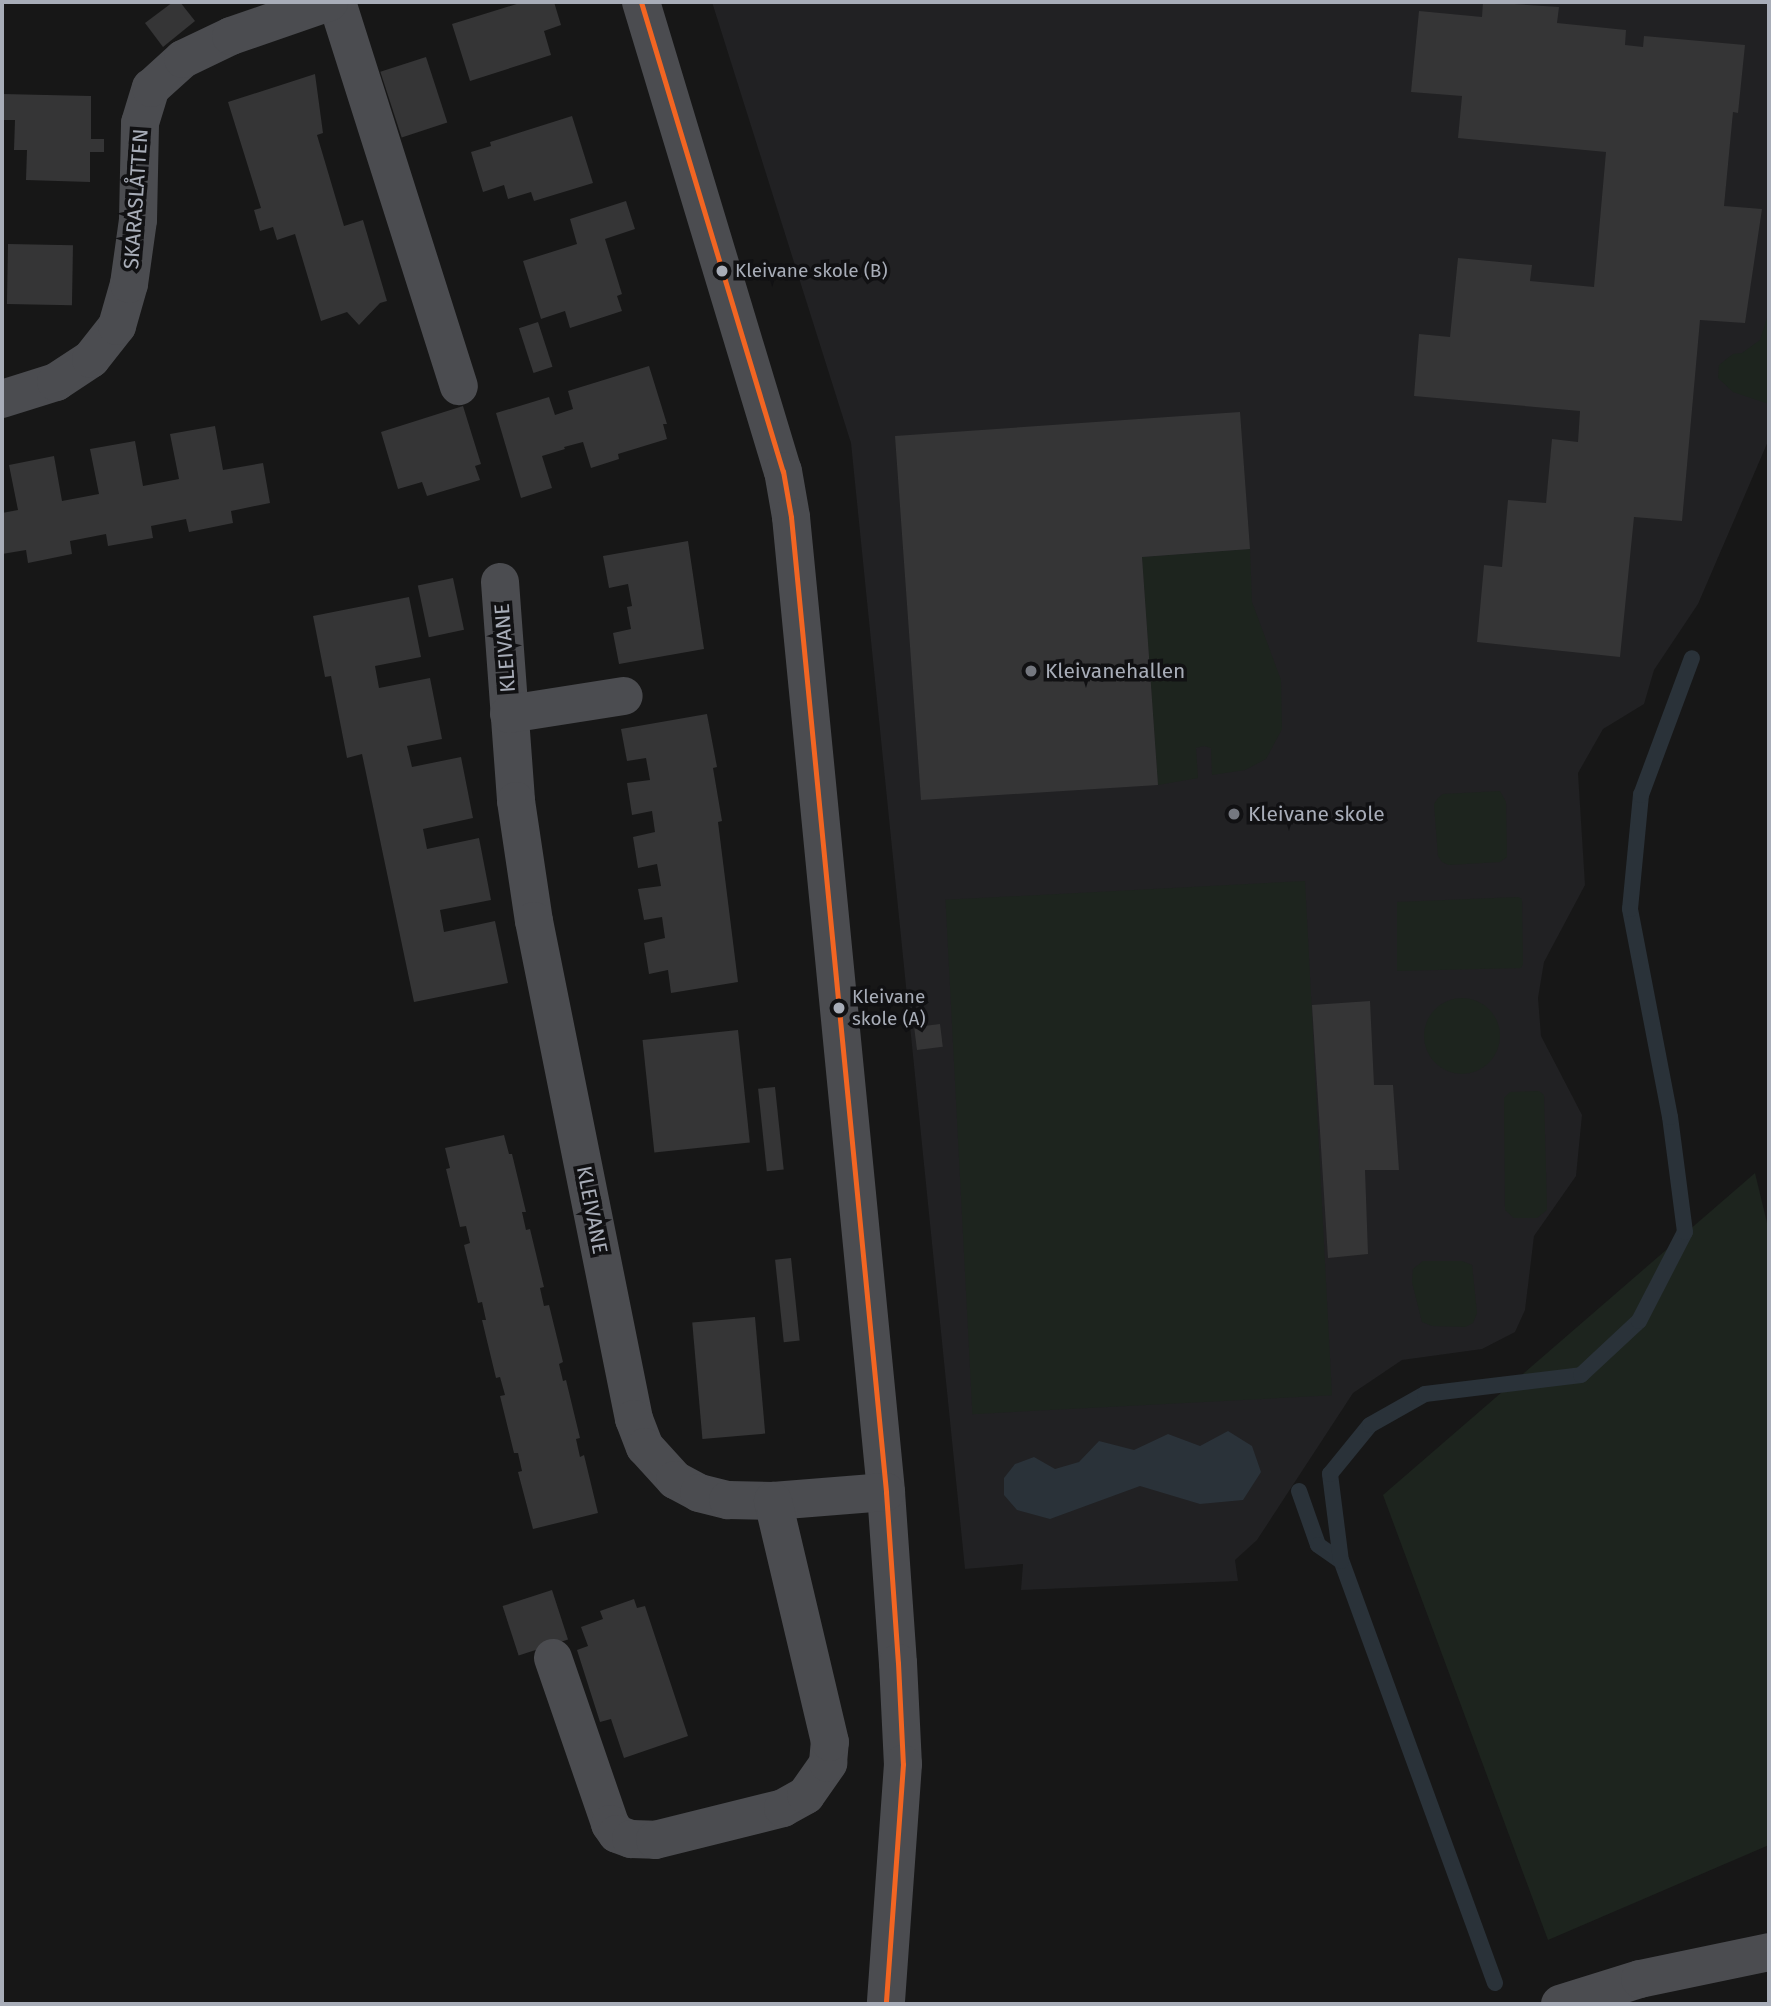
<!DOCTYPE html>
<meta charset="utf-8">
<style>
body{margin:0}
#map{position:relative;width:1771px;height:2006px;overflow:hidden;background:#171717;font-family:"Fira Sans",sans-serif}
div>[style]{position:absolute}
.built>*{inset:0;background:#212123}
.green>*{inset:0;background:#1d241e;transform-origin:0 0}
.round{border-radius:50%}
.water>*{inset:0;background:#2a3239}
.stream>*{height:16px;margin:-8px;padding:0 8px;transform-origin:8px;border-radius:8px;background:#2a3239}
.building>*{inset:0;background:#353536;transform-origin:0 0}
.minor>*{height:38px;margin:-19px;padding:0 19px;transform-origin:19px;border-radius:19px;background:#4b4c50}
.bus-1>*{height:5px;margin:-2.5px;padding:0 2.5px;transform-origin:2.5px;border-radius:2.5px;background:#f26522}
.dots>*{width:19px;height:19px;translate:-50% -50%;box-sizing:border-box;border:4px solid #111113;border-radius:50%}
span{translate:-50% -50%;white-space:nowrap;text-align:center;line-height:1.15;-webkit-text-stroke:7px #111113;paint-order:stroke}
.bus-label{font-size:19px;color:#a8adb8}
.left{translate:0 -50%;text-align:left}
.street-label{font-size:21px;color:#a8adb8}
.poi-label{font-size:21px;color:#a8adb8}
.frame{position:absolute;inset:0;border:4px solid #a8adb8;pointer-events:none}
</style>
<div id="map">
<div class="built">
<div style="clip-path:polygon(712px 2px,1769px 2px,1769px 439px,1698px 604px,1654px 670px,1644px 704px,1603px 729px,1578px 773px,1585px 885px,1544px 962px,1538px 998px,1541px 1036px,1582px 1115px,1576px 1176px,1534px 1236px,1525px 1310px,1515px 1332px,1482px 1349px,1402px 1360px,1353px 1393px,1257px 1540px,1235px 1560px,1238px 1581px,1021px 1590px,1023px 1564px,965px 1569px,851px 443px)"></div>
</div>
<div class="green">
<div style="clip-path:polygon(1769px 312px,1769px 404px,1733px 392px,1718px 378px,1719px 365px,1733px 354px,1742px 353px,1760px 340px)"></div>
<div style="clip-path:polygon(1250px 549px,1252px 602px,1281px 680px,1282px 729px,1266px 759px,1245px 770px,1212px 775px,1211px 748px,1204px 746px,1196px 748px,1198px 778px,1158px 785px,1142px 557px)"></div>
<div style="clip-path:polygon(1500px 791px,1506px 802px,1507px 857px,1500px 862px,1449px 865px,1442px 862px,1438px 856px,1434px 804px,1438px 798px,1443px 794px)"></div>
<div style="left:1305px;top:881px;width:515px;height:360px;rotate:87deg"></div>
<div style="clip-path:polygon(1518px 897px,1522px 899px,1523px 964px,1521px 968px,1397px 971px,1397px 902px)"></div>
<div class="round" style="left:1424px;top:998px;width:76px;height:76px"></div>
<div style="clip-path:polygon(1539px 1091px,1544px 1095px,1547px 1210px,1537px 1218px,1514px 1218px,1505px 1210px,1504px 1098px,1510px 1092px)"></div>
<div style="clip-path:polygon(1755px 1173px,1769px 1231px,1769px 1845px,1548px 1940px,1383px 1495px)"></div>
<div style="clip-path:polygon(1423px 1261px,1462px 1261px,1472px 1265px,1477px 1313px,1473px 1323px,1465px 1327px,1432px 1326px,1422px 1322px,1412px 1282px,1413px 1269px)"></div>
</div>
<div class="water">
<div style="clip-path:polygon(1228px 1431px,1252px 1446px,1261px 1472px,1243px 1500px,1200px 1504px,1140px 1486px,1050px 1519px,1017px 1510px,1004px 1495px,1004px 1478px,1015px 1464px,1034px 1457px,1055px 1469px,1079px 1462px,1099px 1441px,1134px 1450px,1168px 1434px,1200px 1446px)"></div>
</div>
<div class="stream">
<div style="left:1299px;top:1491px;width:57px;rotate:70.6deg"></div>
<div style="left:1318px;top:1545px;width:28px;rotate:35deg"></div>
<div style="left:1495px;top:1983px;width:449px;rotate:-110deg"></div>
<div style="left:1341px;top:1561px;width:88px;rotate:-97.2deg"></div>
<div style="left:1330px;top:1474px;width:63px;rotate:-50.8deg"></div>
<div style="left:1370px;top:1425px;width:63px;rotate:-29.4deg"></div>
<div style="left:1425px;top:1394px;width:157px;rotate:-6.9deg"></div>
<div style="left:1581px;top:1375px;width:79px;rotate:-43deg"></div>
<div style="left:1639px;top:1321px;width:100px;rotate:-62.7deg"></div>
<div style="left:1685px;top:1232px;width:116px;rotate:-97.4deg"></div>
<div style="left:1670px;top:1117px;width:212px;rotate:-100.9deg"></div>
<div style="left:1630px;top:909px;width:115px;rotate:-84.5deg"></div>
<div style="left:1641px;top:795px;width:146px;rotate:-69.6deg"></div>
</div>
<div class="building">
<div style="clip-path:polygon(173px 2px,180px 2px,195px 21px,163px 47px,145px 23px)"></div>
<div style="clip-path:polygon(523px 2px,554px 2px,561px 25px,544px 31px,551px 55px,470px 81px,452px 24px)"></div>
<div style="clip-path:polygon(1483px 2px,1559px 7px,1557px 23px,1626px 30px,1625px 45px,1643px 47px,1644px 36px,1745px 45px,1738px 113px,1733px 112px,1724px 206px,1762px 209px,1745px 323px,1700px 320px,1682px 521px,1634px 517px,1620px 657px,1477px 642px,1484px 565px,1502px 567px,1508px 500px,1546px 503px,1552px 439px,1578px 442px,1580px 411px,1414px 396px,1419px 334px,1450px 337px,1458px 258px,1532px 265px,1530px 281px,1594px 287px,1606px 152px,1458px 138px,1462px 96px,1411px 92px,1419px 11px,1482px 17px)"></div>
<div style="left:426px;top:57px;width:69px;height:48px;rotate:72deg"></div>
<div style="clip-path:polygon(315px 74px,323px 133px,317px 135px,344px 226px,363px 220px,387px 301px,380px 303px,359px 325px,347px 312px,321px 321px,295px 234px,277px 240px,273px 227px,260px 231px,254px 210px,261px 208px,228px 102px)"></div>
<div style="clip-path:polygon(2px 94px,91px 96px,91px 139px,104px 139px,104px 152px,90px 152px,90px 182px,26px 180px,27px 150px,14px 150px,15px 120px,2px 120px)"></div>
<div style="clip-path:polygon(572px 116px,593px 183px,534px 201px,531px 192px,508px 199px,504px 185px,483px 192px,471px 152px,491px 146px,490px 142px)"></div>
<div style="clip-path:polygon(626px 201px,635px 229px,605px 239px,622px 294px,617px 296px,622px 311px,570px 328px,565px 311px,541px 319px,523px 261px,577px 244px,570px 219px)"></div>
<div style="left:8px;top:244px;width:65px;height:60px;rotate:1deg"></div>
<div style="left:538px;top:322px;width:47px;height:20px;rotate:72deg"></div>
<div style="clip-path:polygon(649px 366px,667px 424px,663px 424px,667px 439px,618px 454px,619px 459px,591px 468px,583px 442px,564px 447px,565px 449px,542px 456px,552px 488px,521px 498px,496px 413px,549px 397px,555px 415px,573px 409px,568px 391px)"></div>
<div style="clip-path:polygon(463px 406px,481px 464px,475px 466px,480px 480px,427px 496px,422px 482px,398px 489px,381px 432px)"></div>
<div style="clip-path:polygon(1240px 412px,1250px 549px,1142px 557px,1158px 785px,921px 800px,895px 436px)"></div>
<div style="clip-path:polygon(215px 426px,223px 470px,263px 463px,270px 503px,231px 511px,233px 523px,189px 532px,186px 519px,151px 526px,153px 538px,108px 546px,106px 534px,70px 541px,72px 554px,28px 563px,26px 550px,2px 554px,2px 513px,18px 510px,9px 465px,54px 456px,62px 501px,99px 494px,90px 449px,135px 441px,143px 486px,179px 479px,170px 434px)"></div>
<div style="clip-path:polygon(688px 541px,704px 649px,619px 664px,613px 633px,631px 629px,627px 607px,632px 606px,628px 584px,609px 588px,603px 556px)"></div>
<div style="left:453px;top:578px;width:53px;height:36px;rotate:78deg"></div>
<div style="clip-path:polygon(409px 597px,421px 657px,375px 666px,379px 688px,430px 678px,442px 739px,407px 746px,412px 767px,461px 757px,473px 818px,423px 829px,427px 849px,479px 838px,491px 900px,440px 910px,444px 932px,495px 921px,508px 983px,414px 1002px,362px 754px,347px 758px,331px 676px,325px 677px,313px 616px)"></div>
<div style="clip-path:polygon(707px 714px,717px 767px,713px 768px,722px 821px,718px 822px,738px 982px,671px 993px,668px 970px,649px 974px,644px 943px,665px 938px,662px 917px,644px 920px,638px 889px,661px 886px,657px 864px,638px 868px,633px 837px,655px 832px,652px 811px,632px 815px,627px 783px,650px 780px,646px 758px,627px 761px,621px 729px)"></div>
<div style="clip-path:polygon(1370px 1001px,1374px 1085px,1393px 1085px,1399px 1170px,1365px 1170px,1368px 1254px,1328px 1258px,1312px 1005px)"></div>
<div style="left:940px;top:1024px;width:23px;height:26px;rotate:83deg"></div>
<div style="left:738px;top:1030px;width:113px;height:96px;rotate:84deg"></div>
<div style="left:775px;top:1087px;width:83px;height:17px;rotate:84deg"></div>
<div style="clip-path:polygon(504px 1135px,509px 1154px,512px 1154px,526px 1212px,522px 1212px,526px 1230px,530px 1229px,544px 1287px,540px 1288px,544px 1306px,549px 1305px,563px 1362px,559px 1364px,563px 1381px,566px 1380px,580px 1438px,576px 1439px,580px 1457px,584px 1455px,598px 1513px,533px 1529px,518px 1472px,522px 1471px,518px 1453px,514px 1453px,500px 1396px,505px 1395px,500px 1377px,496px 1378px,482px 1320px,486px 1320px,482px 1302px,478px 1303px,464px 1245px,470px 1243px,466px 1226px,460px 1227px,446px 1169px,450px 1168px,445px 1148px)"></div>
<div style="left:791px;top:1258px;width:83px;height:16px;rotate:84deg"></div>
<div style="left:755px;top:1317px;width:117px;height:63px;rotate:85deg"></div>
<div style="left:552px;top:1590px;width:52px;height:52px;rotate:72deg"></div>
<div style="clip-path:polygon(634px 1599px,637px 1608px,645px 1606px,688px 1736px,624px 1758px,611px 1719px,600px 1722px,577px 1650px,588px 1646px,581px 1627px,603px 1619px,600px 1611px)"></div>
</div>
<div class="minor">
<div style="left:337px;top:2px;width:403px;rotate:72.4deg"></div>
<div style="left:641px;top:2px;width:490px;rotate:73.2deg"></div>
<div style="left:783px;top:471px;width:47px;rotate:80.1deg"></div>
<div style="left:791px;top:517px;width:980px;rotate:84.43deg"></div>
<div style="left:886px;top:1492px;width:171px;rotate:86deg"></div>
<div style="left:898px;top:1663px;width:101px;rotate:87.2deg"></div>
<div style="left:903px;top:1764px;width:241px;rotate:94.1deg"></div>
<div style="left:2px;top:399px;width:57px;rotate:-17.5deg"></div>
<div style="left:56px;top:382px;width:42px;rotate:-33.3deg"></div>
<div style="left:91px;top:359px;width:42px;rotate:-51.8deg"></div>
<div style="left:117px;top:326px;width:44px;rotate:-74.1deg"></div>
<div style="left:129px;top:284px;width:65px;rotate:-82deg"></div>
<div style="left:138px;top:220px;width:97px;rotate:-88.8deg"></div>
<div style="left:140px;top:123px;width:37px;rotate:-73deg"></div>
<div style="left:151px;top:88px;width:43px;rotate:-42.2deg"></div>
<div style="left:183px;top:59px;width:53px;rotate:-25.6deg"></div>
<div style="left:231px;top:36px;width:104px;rotate:-19.1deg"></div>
<div style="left:500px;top:582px;width:220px;rotate:85.8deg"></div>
<div style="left:516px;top:801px;width:121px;rotate:81.5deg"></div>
<div style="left:534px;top:921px;width:508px;rotate:78.65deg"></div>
<div style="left:634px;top:1419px;width:30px;rotate:69deg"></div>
<div style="left:645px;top:1447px;width:45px;rotate:47.7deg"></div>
<div style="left:675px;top:1480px;width:27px;rotate:28deg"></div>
<div style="left:699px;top:1493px;width:30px;rotate:14deg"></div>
<div style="left:728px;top:1500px;width:45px;rotate:1.3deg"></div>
<div style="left:773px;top:1501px;width:113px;rotate:-4.6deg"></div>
<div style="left:509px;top:714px;width:116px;rotate:-8.9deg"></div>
<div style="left:553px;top:1658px;width:176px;rotate:71deg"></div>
<div style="left:610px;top:1824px;width:12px;rotate:55deg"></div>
<div style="left:617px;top:1834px;width:15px;rotate:20deg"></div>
<div style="left:631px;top:1839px;width:24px;rotate:2deg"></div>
<div style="left:655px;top:1840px;width:132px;rotate:-14deg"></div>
<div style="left:783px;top:1808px;width:26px;rotate:-29deg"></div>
<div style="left:806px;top:1795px;width:39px;rotate:-55deg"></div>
<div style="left:828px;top:1763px;width:21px;rotate:-85deg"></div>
<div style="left:830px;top:1742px;width:248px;rotate:-103.3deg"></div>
<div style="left:1560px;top:2004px;width:84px;rotate:-17.4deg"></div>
<div style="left:1640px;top:1979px;width:132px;rotate:-11.8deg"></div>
</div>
<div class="bus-1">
<div style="left:641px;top:2px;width:490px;rotate:73.2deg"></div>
<div style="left:783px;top:471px;width:47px;rotate:80.1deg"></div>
<div style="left:791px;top:517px;width:980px;rotate:84.43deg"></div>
<div style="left:886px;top:1492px;width:171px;rotate:86deg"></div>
<div style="left:898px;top:1663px;width:101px;rotate:87.2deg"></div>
<div style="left:903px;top:1764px;width:241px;rotate:94.1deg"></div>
</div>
<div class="dots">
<div style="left:722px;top:271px;background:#a8adb8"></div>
<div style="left:1031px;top:671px;background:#757880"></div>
<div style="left:1234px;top:814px;background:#757880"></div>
<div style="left:839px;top:1008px;background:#a8adb8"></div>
</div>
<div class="bus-label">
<span class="left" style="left:735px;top:271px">Kleivane skole (B)</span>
<span class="left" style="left:852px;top:1008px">Kleivane<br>skole (A)</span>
</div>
<div class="street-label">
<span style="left:136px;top:199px;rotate:-86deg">SKARASLÅTTEN</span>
<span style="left:505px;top:648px;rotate:-94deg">KLEIVANE</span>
<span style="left:592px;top:1210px;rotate:79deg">KLEIVANE</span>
</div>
<div class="poi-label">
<span class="left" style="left:1045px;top:671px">Kleivanehallen</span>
<span class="left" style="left:1248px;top:814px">Kleivane skole</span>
</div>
<div class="frame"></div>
</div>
